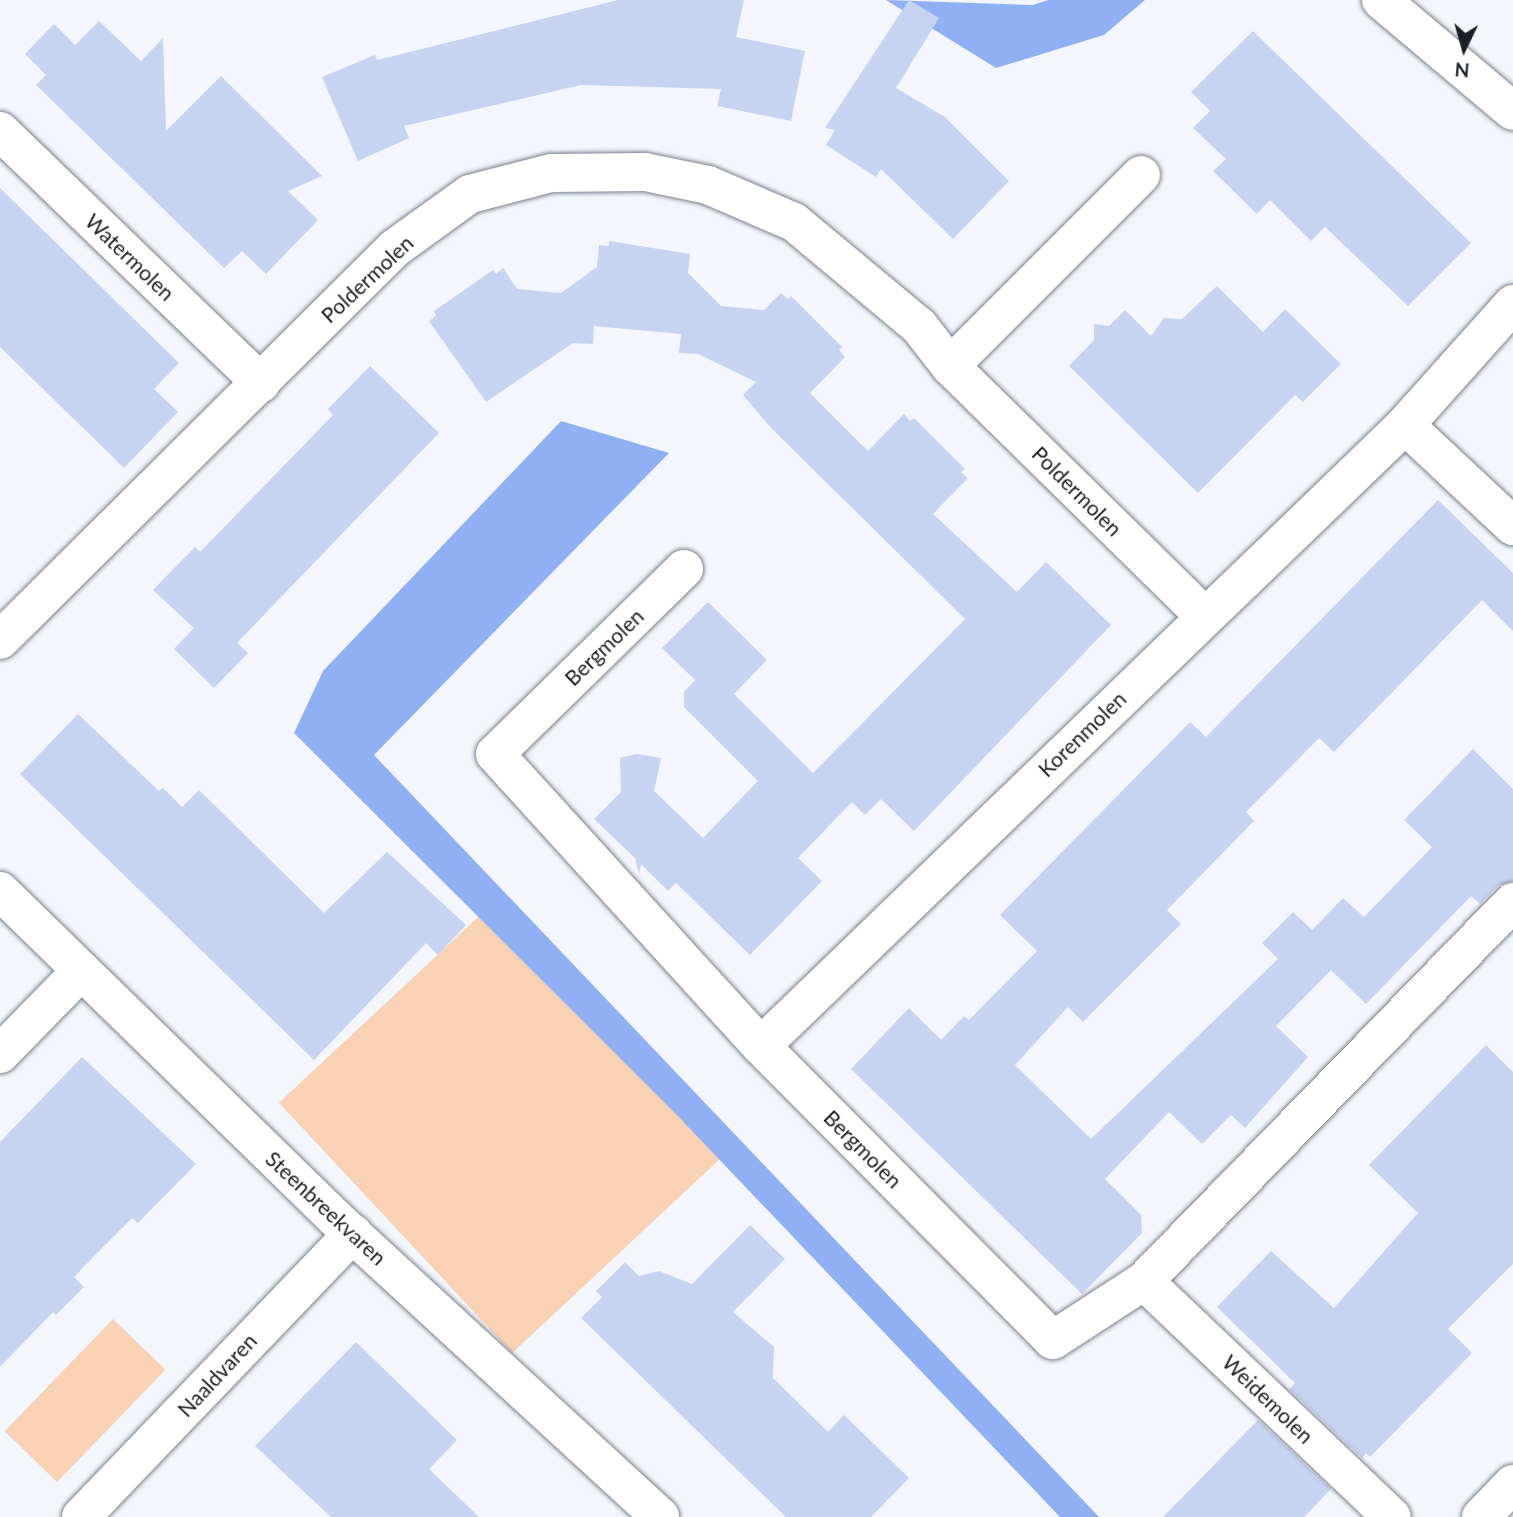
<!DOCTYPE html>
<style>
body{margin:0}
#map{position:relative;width:1513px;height:1517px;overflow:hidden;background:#f3f6fd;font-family:Lato,sans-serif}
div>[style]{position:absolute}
.green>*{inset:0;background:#f9d2b3;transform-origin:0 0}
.water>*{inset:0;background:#90b0f6}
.building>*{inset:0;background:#c6d4f1}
.roads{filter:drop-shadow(0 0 2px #7a8190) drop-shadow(0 0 2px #7a8190)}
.minor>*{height:38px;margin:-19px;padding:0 19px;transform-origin:19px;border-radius:19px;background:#fff}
span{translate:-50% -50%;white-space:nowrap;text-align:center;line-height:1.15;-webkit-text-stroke:5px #fff;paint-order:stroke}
.street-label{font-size:21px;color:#1b1e24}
.north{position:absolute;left:1429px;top:14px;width:70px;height:70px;-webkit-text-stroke:5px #fff;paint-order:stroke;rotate:185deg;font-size:19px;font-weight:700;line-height:28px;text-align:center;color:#1b1e24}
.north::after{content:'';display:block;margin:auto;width:24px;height:32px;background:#1b1e24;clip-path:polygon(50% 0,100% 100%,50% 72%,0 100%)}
</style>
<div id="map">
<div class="green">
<div style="left:491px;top:905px;width:342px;height:290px;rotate:47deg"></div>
<div style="left:113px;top:1319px;width:73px;height:156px;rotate:44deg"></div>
</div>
<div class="water">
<div style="clip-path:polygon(886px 0,1033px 5px,1048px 0,1145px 0,1104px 35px,996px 68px)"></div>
<div style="clip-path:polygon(561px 421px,669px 453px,374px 755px,1099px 1517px,1060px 1517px,673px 1111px,294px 733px,323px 671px)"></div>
</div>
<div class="building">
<div style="clip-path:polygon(618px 0,744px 0,736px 37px,805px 51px,791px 121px,717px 106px,721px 89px,581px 85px,404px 126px,409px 138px,358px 161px,322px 77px,375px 55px,377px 60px)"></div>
<div style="clip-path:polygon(909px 0,939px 18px,896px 88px,945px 117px,1009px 181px,953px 239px,881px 169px,876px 177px,826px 145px,835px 130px,825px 128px)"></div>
<div style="clip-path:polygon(99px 21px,141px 61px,163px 38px,166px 131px,221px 76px,322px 176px,288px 191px,318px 220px,266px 274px,242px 251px,224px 268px,36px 85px,46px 75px,25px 54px,54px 24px,75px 45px)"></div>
<div style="clip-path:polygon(1253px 31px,1471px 243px,1408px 306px,1325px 227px,1311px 241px,1270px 200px,1257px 214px,1213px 171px,1226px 159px,1193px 128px,1210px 111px,1191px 92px)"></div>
<div style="clip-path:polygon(0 188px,179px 363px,154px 389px,178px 412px,124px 468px,0 347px)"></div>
<div style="clip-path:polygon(609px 241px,690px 254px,688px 273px,721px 306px,764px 310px,781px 293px,788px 299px,791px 296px,842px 347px,839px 350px,845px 357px,810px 393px,868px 451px,904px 414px,910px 421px,914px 418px,965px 469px,961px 472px,968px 478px,933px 514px,1017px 592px,1046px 562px,1111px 625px,914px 831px,881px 799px,865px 815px,852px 802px,798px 858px,822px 881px,750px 955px,676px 883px,668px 891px,641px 864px,639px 874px,635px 858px,594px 819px,621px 792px,620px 758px,637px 754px,661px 758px,654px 791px,703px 838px,758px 781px,684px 707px,684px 692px,695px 680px,662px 648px,708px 602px,767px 660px,734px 694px,813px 773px,965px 619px,772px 429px,743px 395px,756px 382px,698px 354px,679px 353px,681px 334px,594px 326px,593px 344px,573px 343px,486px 402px,429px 321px,436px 316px,434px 311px,493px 270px,496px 274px,503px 268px,517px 289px,561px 293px,597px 267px,599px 245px,609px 246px)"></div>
<div style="clip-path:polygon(1217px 286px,1263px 332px,1285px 309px,1341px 364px,1303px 402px,1295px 395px,1198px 493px,1069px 366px,1094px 340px,1094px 324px,1109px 326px,1125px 310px,1151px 336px,1164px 318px,1182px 319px)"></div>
<div style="clip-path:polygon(370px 366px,439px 433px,237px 643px,248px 653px,214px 688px,174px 649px,194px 628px,153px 590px,195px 547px,200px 552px,333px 415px,328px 409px)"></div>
<div style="clip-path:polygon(1438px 500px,1513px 573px,1513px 631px,1482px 600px,1334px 752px,1319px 738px,1246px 812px,1254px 821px,1167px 910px,1181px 924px,1083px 1022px,1068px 1007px,1015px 1065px,1091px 1139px,1278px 959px,1262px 943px,1293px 912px,1312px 930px,1343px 898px,1364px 917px,1432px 847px,1404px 820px,1473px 749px,1513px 789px,1513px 881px,1498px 886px,1480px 904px,1471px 896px,1366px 1004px,1331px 970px,1276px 1026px,1308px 1057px,1245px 1128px,1231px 1115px,1202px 1144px,1169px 1112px,1105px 1179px,1141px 1215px,1142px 1233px,1082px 1294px,851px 1069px,909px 1008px,941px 1040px,964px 1016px,969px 1020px,1037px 951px,1000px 915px,1190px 722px,1206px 737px)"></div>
<div style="clip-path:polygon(78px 714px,159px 791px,163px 788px,182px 807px,199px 790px,324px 913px,387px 852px,466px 925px,438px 955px,426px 943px,314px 1060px,20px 774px)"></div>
<div style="clip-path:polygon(1486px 1045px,1513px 1072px,1513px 1264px,1448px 1329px,1472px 1353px,1370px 1457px,1366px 1453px,1362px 1458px,1289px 1389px,1295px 1383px,1217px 1307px,1271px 1251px,1334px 1308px,1418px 1213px,1369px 1165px)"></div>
<div style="clip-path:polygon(82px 1057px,196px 1164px,138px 1223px,132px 1218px,103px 1247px,74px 1277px,84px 1287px,56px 1315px,53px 1312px,0 1367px,0 1142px)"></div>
<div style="clip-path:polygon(750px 1225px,785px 1259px,733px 1312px,774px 1347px,773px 1378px,828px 1432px,844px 1415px,909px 1478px,871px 1517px,786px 1517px,581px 1318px,602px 1297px,596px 1291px,625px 1262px,639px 1276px,659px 1271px,692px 1284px)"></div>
<div style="clip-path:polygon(356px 1342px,457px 1440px,429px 1469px,479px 1517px,331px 1517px,255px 1446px)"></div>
<div style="clip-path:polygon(1258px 1420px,1331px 1489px,1304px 1517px,1163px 1517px)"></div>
</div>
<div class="roads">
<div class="minor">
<div style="left:1381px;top:0;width:172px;rotate:40.1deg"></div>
<div style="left:0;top:131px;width:363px;rotate:44deg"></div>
<div style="left:1513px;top:304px;width:162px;rotate:131.8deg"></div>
<div style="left:1405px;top:425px;width:148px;rotate:43.1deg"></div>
<div style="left:950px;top:366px;width:270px;rotate:-45deg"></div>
<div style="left:684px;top:569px;width:264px;rotate:135.6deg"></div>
<div style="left:495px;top:754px;width:395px;rotate:47.7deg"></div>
<div style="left:761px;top:1046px;width:414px;rotate:45.2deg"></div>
<div style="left:1053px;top:1340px;width:108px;rotate:-33deg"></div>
<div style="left:1144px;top:1281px;width:529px;rotate:-45.77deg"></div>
<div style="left:0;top:640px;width:556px;rotate:-44.78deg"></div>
<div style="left:395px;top:248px;width:92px;rotate:-35.8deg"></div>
<div style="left:470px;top:194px;width:84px;rotate:-14.5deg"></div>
<div style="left:551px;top:173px;width:94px;rotate:-0.6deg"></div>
<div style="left:645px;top:172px;width:64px;rotate:11.7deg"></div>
<div style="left:708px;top:185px;width:94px;rotate:23.3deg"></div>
<div style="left:794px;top:222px;width:163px;rotate:39.8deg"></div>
<div style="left:919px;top:326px;width:51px;rotate:52.2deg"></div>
<div style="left:950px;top:366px;width:356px;rotate:44.5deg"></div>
<div style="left:0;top:891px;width:467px;rotate:44.3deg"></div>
<div style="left:334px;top:1217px;width:443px;rotate:42.6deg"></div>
<div style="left:761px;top:1046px;width:895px;rotate:-43.96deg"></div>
<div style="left:0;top:1054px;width:116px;rotate:-45.7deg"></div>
<div style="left:1144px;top:1281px;width:342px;rotate:43.6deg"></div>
<div style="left:81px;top:1517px;width:393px;rotate:-46.2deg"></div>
<div style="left:1481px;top:1517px;width:46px;rotate:-45.9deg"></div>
</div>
</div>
<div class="street-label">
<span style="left:130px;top:257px;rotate:44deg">Watermolen</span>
<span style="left:367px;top:279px;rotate:-43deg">Poldermolen</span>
<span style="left:1077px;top:491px;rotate:45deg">Poldermolen</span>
<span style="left:604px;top:647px;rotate:-44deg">Bergmolen</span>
<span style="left:1082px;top:734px;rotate:-44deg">Korenmolen</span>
<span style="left:863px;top:1149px;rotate:45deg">Bergmolen</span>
<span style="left:326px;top:1208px;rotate:43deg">Steenbreekvaren</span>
<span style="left:217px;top:1375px;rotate:-47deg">Naaldvaren</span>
<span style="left:1268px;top:1399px;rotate:44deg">Weidemolen</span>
</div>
<div class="north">N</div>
</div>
